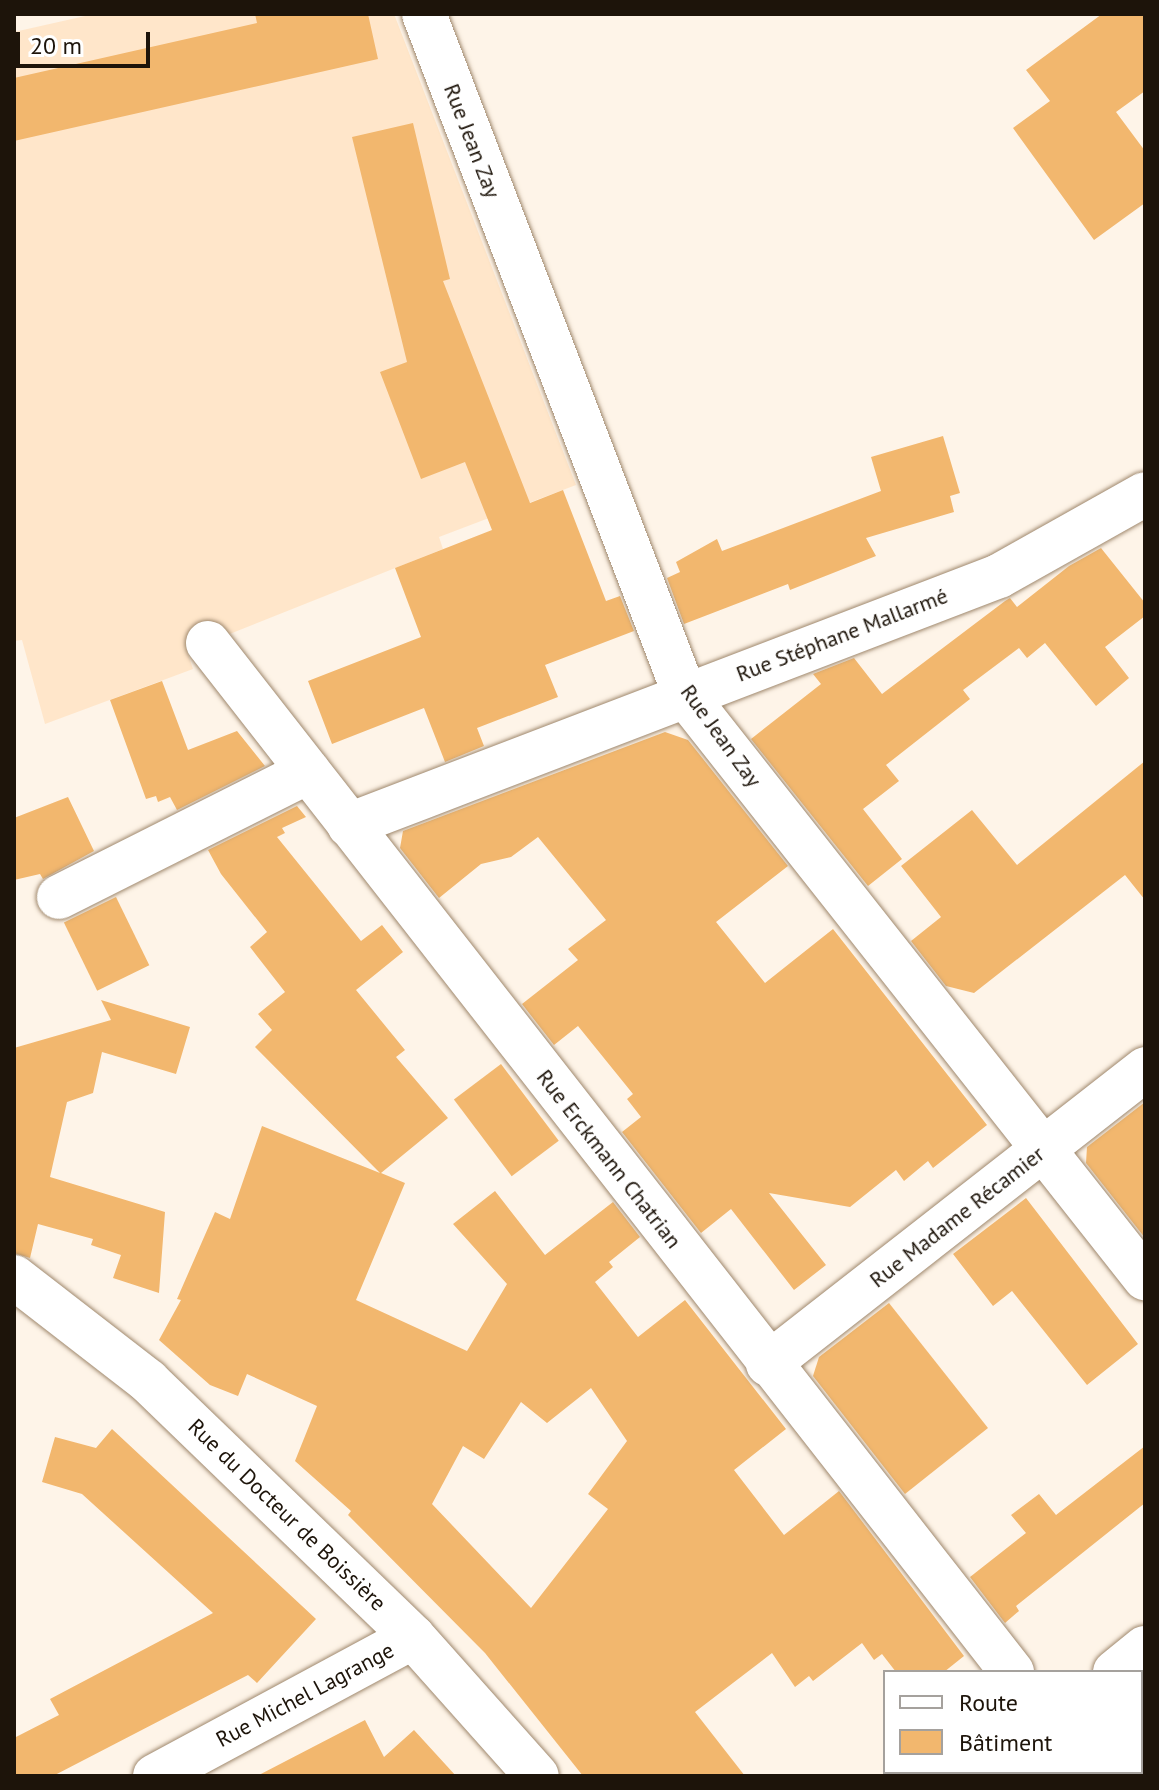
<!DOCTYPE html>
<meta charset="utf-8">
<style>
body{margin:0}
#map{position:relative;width:1159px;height:1790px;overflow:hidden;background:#fef4e8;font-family:"PT Sans",sans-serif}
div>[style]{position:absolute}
.built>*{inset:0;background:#ffe6ca}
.building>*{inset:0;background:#f2b76e;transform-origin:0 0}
.roads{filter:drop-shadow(0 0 2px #9f886d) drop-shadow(0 0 2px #9f886d)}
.minor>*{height:44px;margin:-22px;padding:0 22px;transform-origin:22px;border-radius:22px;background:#fff}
span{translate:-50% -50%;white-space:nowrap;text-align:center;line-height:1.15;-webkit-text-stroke:7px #fff;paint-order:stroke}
.street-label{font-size:22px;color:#1d140a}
.frame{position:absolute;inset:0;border:16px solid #1d140a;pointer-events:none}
.legend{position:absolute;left:883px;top:1670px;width:260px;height:104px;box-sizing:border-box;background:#fff;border:2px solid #a5a19d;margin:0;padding:10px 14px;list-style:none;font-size:24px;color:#1d140a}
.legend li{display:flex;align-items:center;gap:16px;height:40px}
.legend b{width:40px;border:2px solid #a5a19d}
.scale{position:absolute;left:16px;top:32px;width:134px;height:36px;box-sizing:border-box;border:4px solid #1d140a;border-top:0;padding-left:10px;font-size:24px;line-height:28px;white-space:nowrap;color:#1d140a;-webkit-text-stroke:6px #fff;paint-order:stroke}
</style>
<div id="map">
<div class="built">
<div style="clip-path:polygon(94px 14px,394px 14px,576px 485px,439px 537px,443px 549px,187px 651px,193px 669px,45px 724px,22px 640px,14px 641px,14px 32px)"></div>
</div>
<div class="building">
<div style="clip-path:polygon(255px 14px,368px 14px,378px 59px,14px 141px,14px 78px,257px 23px)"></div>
<div style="clip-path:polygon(1102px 14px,1145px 14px,1145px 91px,1116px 112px,1145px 151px,1145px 203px,1094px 240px,1013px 128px,1050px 101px,1026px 70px)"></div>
<div style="clip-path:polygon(413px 123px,450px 279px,443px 281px,530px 503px,563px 490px,606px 601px,620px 596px,634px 631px,545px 665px,558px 697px,477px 728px,484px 746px,445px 762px,424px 708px,332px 744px,308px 681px,421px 637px,395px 568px,492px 530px,465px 462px,421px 479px,380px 372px,407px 362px,352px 137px)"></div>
<div style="clip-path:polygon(943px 436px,960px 493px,950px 496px,954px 512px,866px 538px,876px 556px,790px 590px,788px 584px,684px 624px,667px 578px,680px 572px,676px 562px,717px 539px,722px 551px,881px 491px,871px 457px)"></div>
<div style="clip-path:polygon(1101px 548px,1145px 603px,1145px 616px,1105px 647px,1129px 678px,1096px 706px,1045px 643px,1027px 658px,1019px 648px,963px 690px,970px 699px,886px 765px,899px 781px,863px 809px,902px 859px,868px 886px,751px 739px,821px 684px,813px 674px,854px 658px,882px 694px,1005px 601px,1010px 598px,1017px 607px,1069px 566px)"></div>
<div style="clip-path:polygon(162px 681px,188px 750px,237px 731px,265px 766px,177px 810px,170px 797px,158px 802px,156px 796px,146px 799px,110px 700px)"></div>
<div style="clip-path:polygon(665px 732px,688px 740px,788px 866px,716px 922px,765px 983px,833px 929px,987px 1125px,933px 1168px,928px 1161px,904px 1181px,896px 1170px,850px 1207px,769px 1193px,826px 1265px,794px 1290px,731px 1209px,701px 1233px,622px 1132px,641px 1117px,627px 1099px,633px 1094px,578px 1026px,554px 1045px,522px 1004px,578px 960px,568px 949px,606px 920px,538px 837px,511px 857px,481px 864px,439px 898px,400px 848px,403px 831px)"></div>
<div style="clip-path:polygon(1145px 761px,1145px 900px,1125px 875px,974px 993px,946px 986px,911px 941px,941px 917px,901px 866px,972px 810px,1017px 865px)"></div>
<div style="clip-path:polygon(68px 797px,94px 851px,43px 879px,40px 874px,14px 880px,14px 818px)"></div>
<div style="clip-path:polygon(evenodd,297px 806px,306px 817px,282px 828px,285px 833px,277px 837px,361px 941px,382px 925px,403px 952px,356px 990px,405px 1050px,396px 1057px,448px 1118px,381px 1173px,405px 1183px,356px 1300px,467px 1351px,507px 1284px,453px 1224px,495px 1191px,545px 1255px,613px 1202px,640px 1237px,609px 1262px,613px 1267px,595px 1282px,638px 1337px,685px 1300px,786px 1429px,734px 1470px,784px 1535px,839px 1491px,964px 1656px,944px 1672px,896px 1672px,882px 1654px,874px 1660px,862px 1643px,813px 1681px,809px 1676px,795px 1687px,772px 1653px,695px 1712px,745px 1776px,583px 1776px,485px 1653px,348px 1515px,351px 1511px,295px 1461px,317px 1406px,247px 1374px,238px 1396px,210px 1385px,159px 1340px,181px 1300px,177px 1299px,215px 1212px,230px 1219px,262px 1126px,380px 1173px,255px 1047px,272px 1030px,258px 1014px,285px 992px,250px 947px,267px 932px,221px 874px,208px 850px,297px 806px,591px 1388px,627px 1441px,588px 1494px,608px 1509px,531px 1608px,432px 1504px,463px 1446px,484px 1459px,521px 1402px,547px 1423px,591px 1388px)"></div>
<div style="left:116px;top:897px;width:76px;height:58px;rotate:64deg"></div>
<div style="clip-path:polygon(101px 1000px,190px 1027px,176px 1074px,102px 1052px,93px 1093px,67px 1102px,50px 1177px,165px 1212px,159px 1293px,113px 1278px,121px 1255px,91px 1245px,93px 1239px,38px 1224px,30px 1258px,14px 1253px,14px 1048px,111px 1020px)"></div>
<div style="left:501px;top:1064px;width:96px;height:59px;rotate:53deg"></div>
<div style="clip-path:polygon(1145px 1102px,1145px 1238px,1086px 1163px,1087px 1147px)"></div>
<div style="clip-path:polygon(1026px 1198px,1138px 1344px,1087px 1385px,1012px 1291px,993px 1306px,953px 1254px)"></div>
<div style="clip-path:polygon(889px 1303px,988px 1428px,905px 1494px,813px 1376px,819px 1357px)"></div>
<div style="clip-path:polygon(112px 1429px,316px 1619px,257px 1683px,248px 1675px,53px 1776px,14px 1776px,14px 1738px,59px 1715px,50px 1699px,213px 1613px,82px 1494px,42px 1482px,55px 1437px,96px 1448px)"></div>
<div style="clip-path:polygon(1145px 1446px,1145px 1503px,1016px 1606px,1019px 1611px,1005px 1623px,970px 1577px,1026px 1533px,1011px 1515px,1039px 1494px,1056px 1515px)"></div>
<div style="clip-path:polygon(365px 1720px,384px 1757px,414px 1730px,456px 1776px,257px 1776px)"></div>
</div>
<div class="roads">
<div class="minor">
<div style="left:424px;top:14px;width:729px;rotate:69.03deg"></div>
<div style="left:685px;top:695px;width:743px;rotate:51.73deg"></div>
<div style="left:208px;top:643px;width:1306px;rotate:52deg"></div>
<div style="left:349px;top:825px;width:696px;rotate:-20.96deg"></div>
<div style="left:999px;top:576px;width:167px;rotate:-29.3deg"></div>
<div style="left:59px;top:897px;width:279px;rotate:-26.7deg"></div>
<div style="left:14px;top:1277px;width:170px;rotate:37.8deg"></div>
<div style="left:148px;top:1381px;width:368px;rotate:44deg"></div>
<div style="left:413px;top:1637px;width:186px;rotate:48.3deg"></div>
<div style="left:768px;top:1364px;width:479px;rotate:-38deg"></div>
<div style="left:1115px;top:1672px;width:38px;rotate:-39deg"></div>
<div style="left:155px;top:1776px;width:293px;rotate:-28.3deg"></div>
</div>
</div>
<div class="street-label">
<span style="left:472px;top:141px;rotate:69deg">Rue Jean Zay</span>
<span style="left:842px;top:635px;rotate:-21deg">Rue Stéphane Mallarmé</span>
<span style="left:721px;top:736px;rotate:54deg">Rue Jean Zay</span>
<span style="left:609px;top:1159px;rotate:52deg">Rue Erckmann Chatrian</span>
<span style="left:957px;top:1217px;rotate:-38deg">Rue Madame Récamier</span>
<span style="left:287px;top:1515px;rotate:44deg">Rue du Docteur de Boissière</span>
<span style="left:305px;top:1695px;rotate:-28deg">Rue Michel Lagrange</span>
</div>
<div class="frame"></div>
<ul class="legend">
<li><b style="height:10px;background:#fff"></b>Route</li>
<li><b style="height:22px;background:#f2b76e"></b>Bâtiment</li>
</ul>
<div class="scale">20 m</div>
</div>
